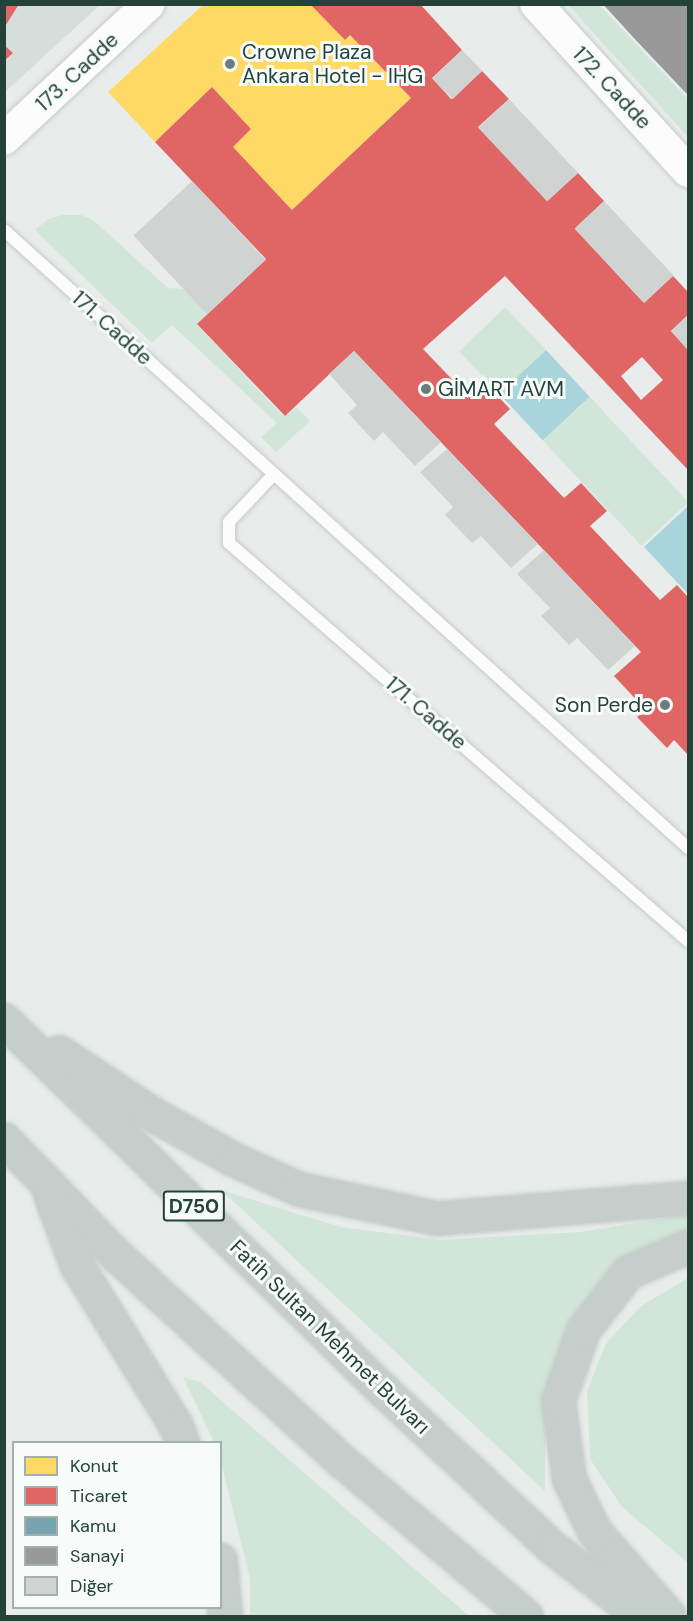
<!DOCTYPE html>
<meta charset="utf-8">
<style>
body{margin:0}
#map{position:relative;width:693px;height:1621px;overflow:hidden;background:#e8edeb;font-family:"DM Sans",sans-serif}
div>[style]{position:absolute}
.built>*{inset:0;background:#d6dedb}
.green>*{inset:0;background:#d1e6d8;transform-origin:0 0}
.water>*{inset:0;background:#a9d4db;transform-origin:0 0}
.homes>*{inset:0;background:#ffd966}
.shops>*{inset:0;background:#e06666}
.public>*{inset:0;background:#76a5af}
.industry>*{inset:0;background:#999}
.building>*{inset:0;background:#cfd4d2;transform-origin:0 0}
.roads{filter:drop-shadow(0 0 2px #c5cac8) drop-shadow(0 0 2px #c5cac8)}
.service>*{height:12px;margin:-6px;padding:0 6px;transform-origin:6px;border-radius:6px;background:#fcfcfc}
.tertiary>*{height:32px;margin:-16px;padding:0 16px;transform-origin:16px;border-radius:16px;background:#fcfcfc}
.trunk>*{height:33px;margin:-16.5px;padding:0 16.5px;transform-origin:16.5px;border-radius:16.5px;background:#c6cecc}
.dots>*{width:16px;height:16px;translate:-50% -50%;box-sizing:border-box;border:3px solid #f7fbf9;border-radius:50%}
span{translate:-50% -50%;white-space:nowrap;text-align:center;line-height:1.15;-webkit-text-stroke:6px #f7fbf9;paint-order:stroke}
.shield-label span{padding:2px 4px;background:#f7fbf9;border:2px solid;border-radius:4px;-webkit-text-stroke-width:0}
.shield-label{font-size:20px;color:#24423a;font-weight:700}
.poi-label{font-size:21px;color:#24423a}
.left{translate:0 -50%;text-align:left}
.right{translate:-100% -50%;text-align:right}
.street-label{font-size:21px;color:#24423a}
.frame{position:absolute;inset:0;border:6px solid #24423a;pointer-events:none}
.legend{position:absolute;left:12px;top:1441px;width:210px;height:168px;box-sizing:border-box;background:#f7fbf9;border:2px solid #a3b1ad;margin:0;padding:8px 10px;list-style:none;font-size:18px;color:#24423a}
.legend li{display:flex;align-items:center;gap:12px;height:30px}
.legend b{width:30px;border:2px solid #a3b1ad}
</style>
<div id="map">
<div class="built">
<div style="clip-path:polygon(5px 5px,100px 5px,5px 92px)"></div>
</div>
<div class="green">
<div style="clip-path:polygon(568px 5px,599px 5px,688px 99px,688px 137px)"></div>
<div style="clip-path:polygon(63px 215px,81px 215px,93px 220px,168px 288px,183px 289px,208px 314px,197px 325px,284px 417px,296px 407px,310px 421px,276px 452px,261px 437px,277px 423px,172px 325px,152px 343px,35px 230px,48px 219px)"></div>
<div style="left:505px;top:307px;width:59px;height:64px;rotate:46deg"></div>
<div style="left:590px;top:397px;width:144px;height:64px;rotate:47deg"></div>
<div style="clip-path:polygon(221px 1190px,341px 1227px,440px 1240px,579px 1232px,688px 1215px,688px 1236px,659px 1246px,545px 1401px,545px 1491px)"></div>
<div style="clip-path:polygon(688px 1278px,688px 1563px,622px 1507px,590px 1459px,587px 1391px,606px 1343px,641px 1306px)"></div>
<div style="clip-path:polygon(183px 1377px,200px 1382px,469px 1616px,250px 1616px,250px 1579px,221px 1462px,220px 1442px,214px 1442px)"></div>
</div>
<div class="water">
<div style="left:546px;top:350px;width:64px;height:64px;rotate:47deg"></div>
<div style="clip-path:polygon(688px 506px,688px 594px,644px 547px)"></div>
</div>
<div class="homes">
<div style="clip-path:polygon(204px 4px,312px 4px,345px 40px,350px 35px,411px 98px,292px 210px,232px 147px,251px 129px,212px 87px,155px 142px,108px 92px)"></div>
</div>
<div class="shops">
<div style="clip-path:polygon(4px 4px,19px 4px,4px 28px)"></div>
<div style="clip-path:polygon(evenodd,310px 4px,420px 4px,462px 50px,432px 78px,451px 99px,482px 71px,509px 99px,478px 127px,548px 200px,578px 173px,604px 201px,575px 229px,643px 302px,673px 276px,688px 292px,688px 315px,671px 331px,688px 350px,688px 470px,505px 276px,423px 349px,468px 396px,484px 382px,510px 409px,494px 424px,564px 498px,581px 483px,607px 511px,590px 526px,660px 600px,677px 585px,688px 597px,688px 755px,674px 740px,667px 748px,637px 717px,646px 710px,614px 676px,641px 652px,354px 351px,285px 416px,197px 324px,266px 259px,155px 142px,212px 87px,251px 129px,233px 147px,292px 210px,411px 98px,350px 35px,345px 40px,310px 4px,642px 357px,663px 380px,641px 400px,621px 376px,642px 357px)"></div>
<div style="clip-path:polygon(4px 45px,13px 53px,4px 61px)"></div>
</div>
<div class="public">
<div style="clip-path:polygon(603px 4px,688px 4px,688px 95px,636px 40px)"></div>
</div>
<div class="industry">
<div style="clip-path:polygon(603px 4px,688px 4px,688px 95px,636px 40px)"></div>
</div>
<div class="building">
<div style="left:462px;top:50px;width:29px;height:41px;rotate:46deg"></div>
<div style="left:509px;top:99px;width:101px;height:42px;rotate:47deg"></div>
<div style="left:192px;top:181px;width:108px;height:80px;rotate:47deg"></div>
<div style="left:604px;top:201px;width:102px;height:40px;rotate:47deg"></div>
<div style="clip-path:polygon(688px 315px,688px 350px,671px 331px)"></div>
<div style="clip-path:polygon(354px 351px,441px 442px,415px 466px,383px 432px,374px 441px,348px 413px,357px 405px,329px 374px)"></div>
<div style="clip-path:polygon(447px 449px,538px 544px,511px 568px,481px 536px,472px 543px,445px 515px,453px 507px,420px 472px)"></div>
<div style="clip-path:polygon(544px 550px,635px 646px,608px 670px,577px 638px,569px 645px,541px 616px,550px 608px,517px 574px)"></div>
</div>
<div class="roads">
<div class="service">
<div style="left:4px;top:230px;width:922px;rotate:42.1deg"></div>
<div style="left:274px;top:474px;width:66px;rotate:133.2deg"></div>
<div style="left:229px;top:522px;width:21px;rotate:90deg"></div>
<div style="left:229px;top:543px;width:608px;rotate:40.93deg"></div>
</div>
<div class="tertiary">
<div style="left:536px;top:4px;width:226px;rotate:47.7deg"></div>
<div style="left:4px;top:139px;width:198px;rotate:-43deg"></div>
</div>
<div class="trunk">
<div style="left:4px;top:1020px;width:531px;rotate:44.31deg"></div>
<div style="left:384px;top:1391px;width:229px;rotate:42.9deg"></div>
<div style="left:552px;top:1547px;width:112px;rotate:38.1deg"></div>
<div style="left:59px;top:1052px;width:114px;rotate:33.6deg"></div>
<div style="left:154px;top:1115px;width:90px;rotate:29.1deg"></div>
<div style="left:233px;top:1159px;width:72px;rotate:24.4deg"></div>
<div style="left:299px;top:1189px;width:141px;rotate:11.9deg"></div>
<div style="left:437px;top:1218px;width:252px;rotate:-4.6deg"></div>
<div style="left:4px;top:1139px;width:160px;rotate:46deg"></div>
<div style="left:115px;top:1254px;width:309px;rotate:42.4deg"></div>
<div style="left:343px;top:1462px;width:239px;rotate:40.1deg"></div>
<div style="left:50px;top:1194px;width:75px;rotate:69.6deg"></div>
<div style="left:76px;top:1264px;width:190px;rotate:58.3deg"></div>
<div style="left:176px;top:1426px;width:17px;rotate:69deg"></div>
<div style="left:220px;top:1560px;width:56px;rotate:84.9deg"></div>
<div style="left:669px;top:1616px;width:113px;rotate:-131.4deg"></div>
<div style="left:594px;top:1531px;width:58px;rotate:-115.7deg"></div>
<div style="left:569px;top:1479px;width:79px;rotate:-98deg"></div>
<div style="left:558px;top:1401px;width:75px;rotate:-70.6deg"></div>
<div style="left:583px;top:1330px;width:73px;rotate:-52.2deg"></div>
<div style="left:628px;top:1272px;width:65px;rotate:-23.4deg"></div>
</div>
</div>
<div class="dots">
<div style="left:230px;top:64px;background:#697e78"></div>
<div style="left:426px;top:389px;background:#697e78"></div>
<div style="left:665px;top:705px;background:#697e78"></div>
</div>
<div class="shield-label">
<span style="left:194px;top:1206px">D750</span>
</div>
<div class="poi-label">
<span class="left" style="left:242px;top:64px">Crowne Plaza<br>Ankara Hotel - IHG</span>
<span class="left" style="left:438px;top:389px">GİMART AVM</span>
<span class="right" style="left:653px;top:705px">Son Perde</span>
</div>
<div class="street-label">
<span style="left:77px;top:72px;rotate:-43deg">173. Cadde</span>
<span style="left:612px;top:88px;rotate:47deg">172. Cadde</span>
<span style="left:112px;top:328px;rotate:42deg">171. Cadde</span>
<span style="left:426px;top:713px;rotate:41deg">171. Cadde</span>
<span style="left:330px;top:1337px;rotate:44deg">Fatih Sultan Mehmet Bulvarı</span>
</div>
<div class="frame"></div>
<ul class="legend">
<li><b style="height:16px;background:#ffd966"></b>Konut</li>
<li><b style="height:16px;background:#e06666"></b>Ticaret</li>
<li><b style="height:16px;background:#76a5af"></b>Kamu</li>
<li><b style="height:16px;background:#999"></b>Sanayi</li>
<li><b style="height:16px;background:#cfd4d2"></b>Diğer</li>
</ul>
</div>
